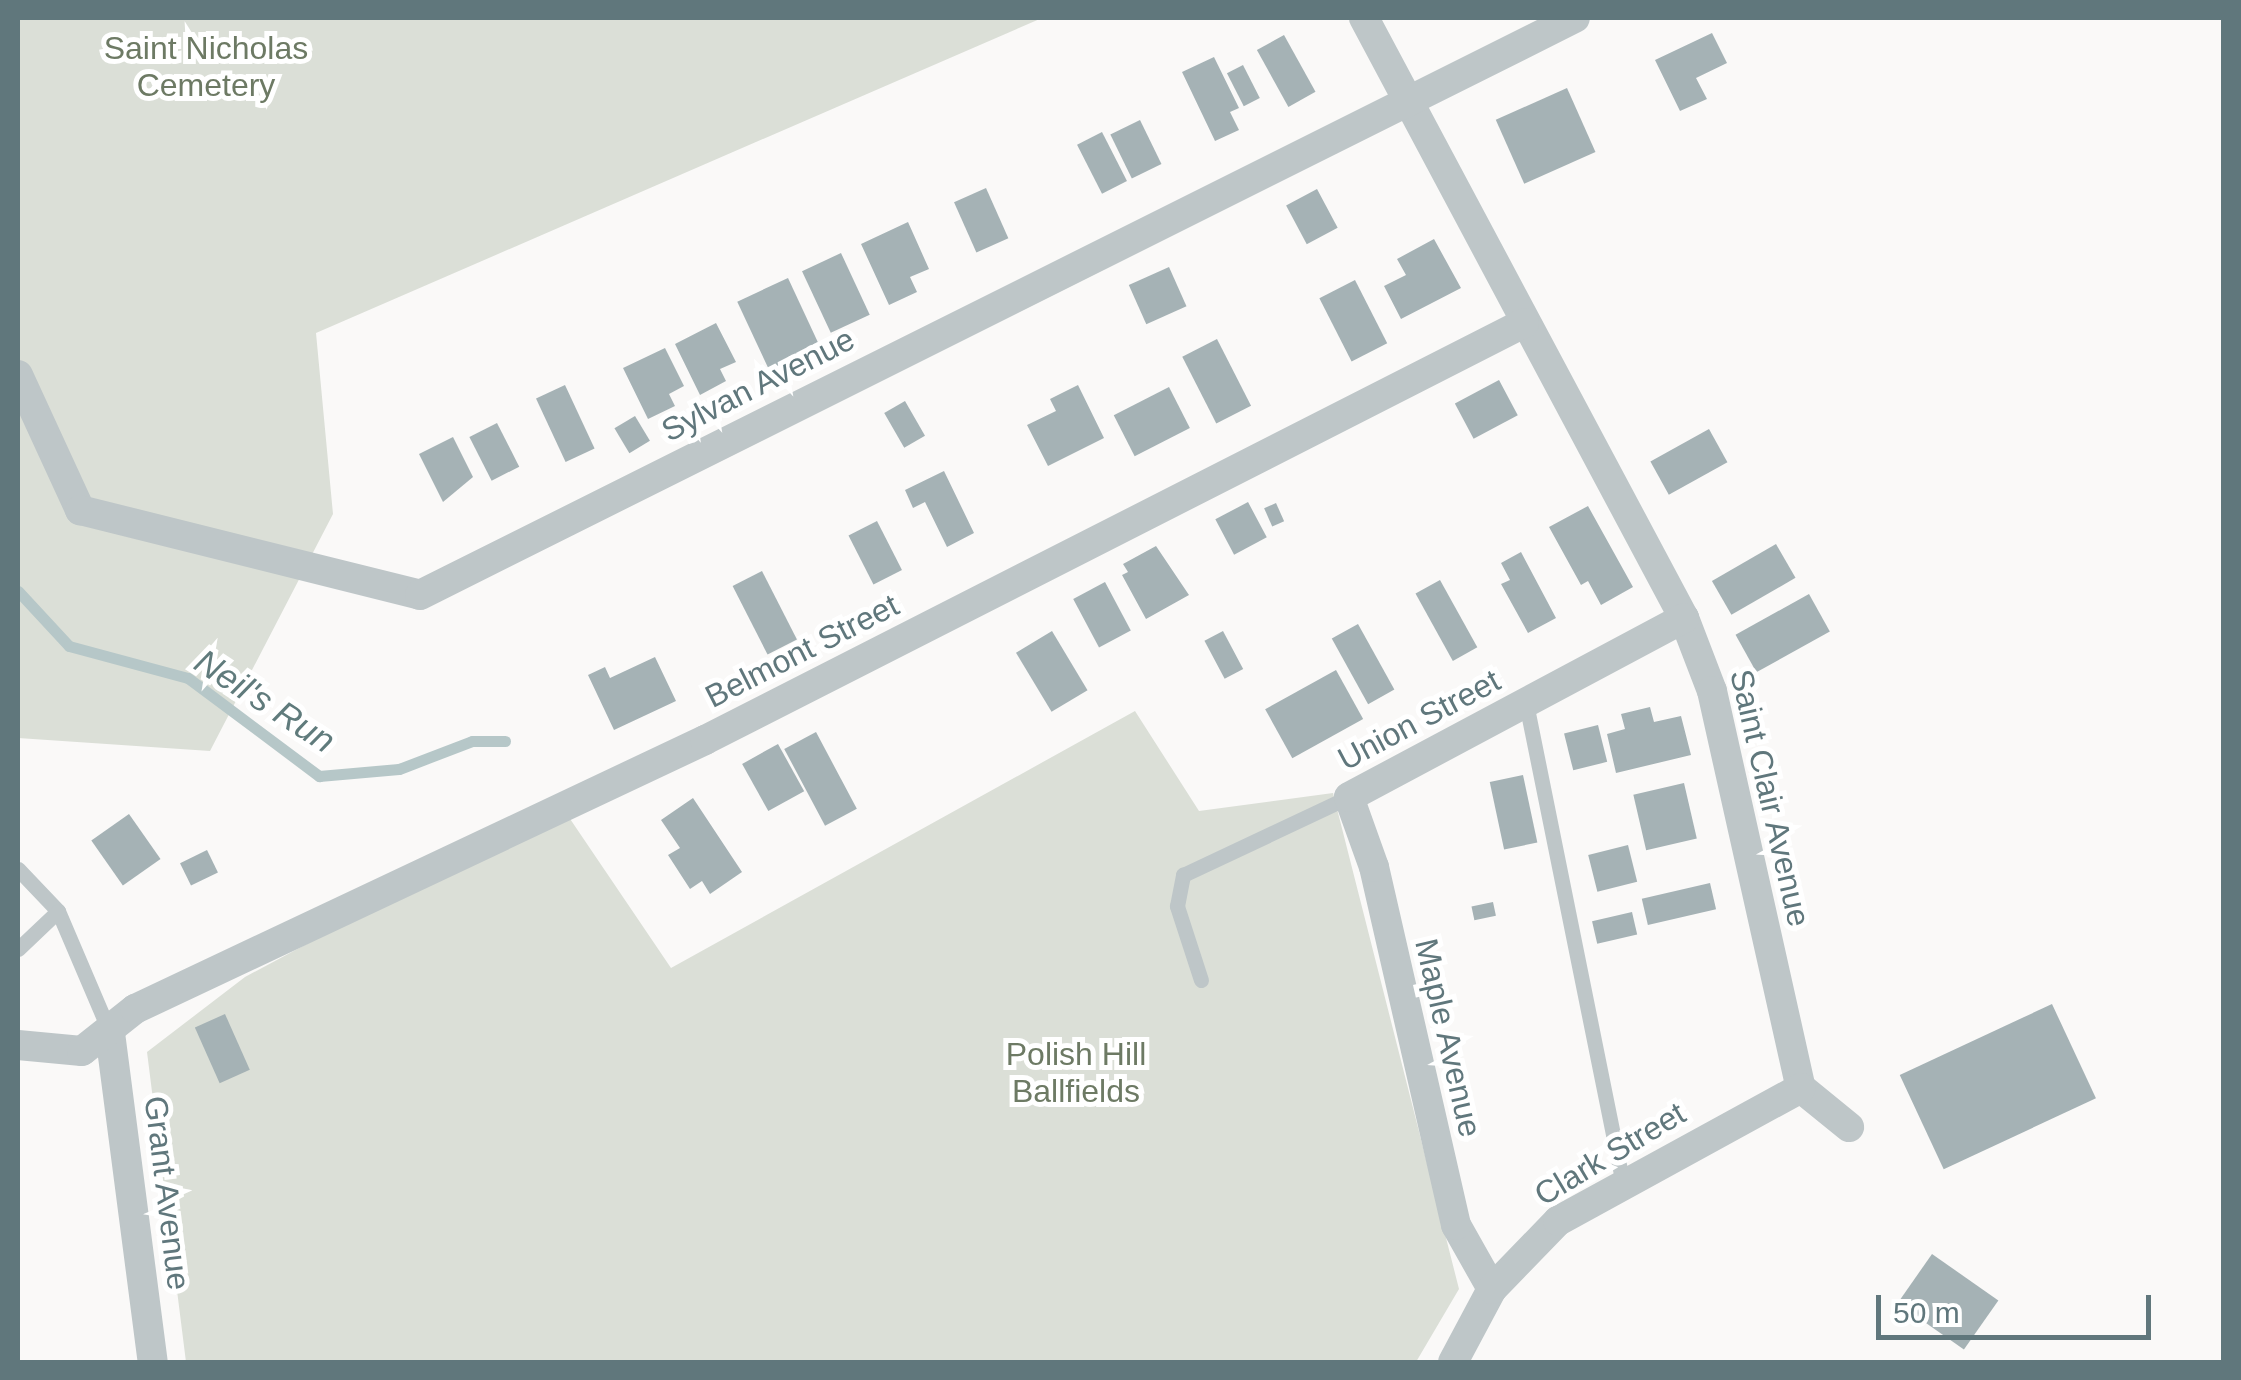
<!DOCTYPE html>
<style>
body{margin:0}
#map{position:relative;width:2241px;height:1380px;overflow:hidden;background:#faf9f8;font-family:Arial,sans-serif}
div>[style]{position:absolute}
.green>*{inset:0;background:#dbdfd7}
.stream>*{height:11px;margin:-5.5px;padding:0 5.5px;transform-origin:5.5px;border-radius:5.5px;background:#b6c7c8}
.building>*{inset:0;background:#a5b2b5;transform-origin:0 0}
.lane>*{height:15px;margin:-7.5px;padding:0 7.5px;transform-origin:7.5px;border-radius:7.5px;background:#bec6c8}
.street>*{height:30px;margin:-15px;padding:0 15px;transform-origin:15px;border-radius:15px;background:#bec6c8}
span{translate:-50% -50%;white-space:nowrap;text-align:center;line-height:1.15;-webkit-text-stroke:10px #fff;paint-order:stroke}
.park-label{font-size:32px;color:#6d7a64}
.street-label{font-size:32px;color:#60777c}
.water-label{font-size:35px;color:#607b7c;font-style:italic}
.frame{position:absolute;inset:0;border:20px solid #60777c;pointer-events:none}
.scale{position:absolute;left:1876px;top:1295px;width:275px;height:45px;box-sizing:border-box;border:5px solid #60777c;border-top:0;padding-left:12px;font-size:30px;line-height:35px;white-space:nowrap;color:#60777c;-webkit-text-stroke:8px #fff;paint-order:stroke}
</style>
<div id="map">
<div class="green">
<div style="clip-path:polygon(18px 18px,1042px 18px,316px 333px,333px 514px,210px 751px,18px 738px)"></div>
<div style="clip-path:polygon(1135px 711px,1199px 811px,1333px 793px,1459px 1289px,1416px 1362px,186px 1362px,147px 1052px,245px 977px,562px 807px,671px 968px)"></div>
</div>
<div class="stream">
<div style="left:18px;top:591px;width:75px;rotate:47.2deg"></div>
<div style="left:69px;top:646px;width:123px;rotate:15.1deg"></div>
<div style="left:188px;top:678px;width:164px;rotate:36.8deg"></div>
<div style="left:319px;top:776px;width:80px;rotate:-5deg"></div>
<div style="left:399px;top:769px;width:78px;rotate:-21deg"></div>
<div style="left:472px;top:741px;width:33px"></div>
</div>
<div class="building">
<div style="clip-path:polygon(1712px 33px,1727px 63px,1696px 78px,1707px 99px,1680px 111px,1655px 60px)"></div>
<div style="left:1284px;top:35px;width:65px;height:31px;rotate:61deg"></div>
<div style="clip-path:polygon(1214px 57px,1239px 108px,1230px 112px,1239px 130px,1215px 141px,1182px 72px)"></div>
<div style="left:1243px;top:65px;width:37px;height:18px;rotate:63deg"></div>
<div style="left:1567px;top:88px;width:70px;height:78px;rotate:66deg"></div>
<div style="left:1140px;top:120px;width:49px;height:33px;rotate:64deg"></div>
<div style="left:1102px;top:132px;width:55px;height:28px;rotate:63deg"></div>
<div style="left:986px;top:188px;width:55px;height:35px;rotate:66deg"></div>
<div style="left:1317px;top:189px;width:44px;height:35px;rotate:62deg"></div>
<div style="clip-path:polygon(908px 222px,929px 269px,910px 277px,917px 292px,889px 305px,861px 244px)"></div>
<div style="clip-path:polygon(1434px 239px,1461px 288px,1401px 319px,1384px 286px,1406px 275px,1397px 259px)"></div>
<div style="left:841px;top:253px;width:68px;height:43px;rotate:65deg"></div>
<div style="left:1169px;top:267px;width:43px;height:44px;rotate:66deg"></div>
<div style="left:788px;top:278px;width:92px;height:56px;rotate:65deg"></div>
<div style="left:1355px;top:280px;width:71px;height:40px;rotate:63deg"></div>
<div style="clip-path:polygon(716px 323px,736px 362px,720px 369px,726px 381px,700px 395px,675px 344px)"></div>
<div style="left:1217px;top:339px;width:75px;height:39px;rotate:63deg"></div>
<div style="clip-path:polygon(665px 348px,684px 386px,669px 394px,675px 406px,648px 419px,623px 368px)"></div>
<div style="left:1499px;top:380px;width:40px;height:50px;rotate:62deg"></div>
<div style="left:565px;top:385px;width:70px;height:32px;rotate:65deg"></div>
<div style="clip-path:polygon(1078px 385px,1104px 438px,1048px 466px,1027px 425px,1056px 411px,1050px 399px)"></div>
<div style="left:1169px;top:387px;width:46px;height:62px;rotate:63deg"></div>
<div style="left:905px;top:401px;width:40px;height:24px;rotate:60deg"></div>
<div style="left:635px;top:416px;width:29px;height:24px;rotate:59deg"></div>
<div style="left:497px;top:423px;width:49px;height:31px;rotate:63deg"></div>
<div style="left:1709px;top:429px;width:38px;height:67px;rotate:61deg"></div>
<div style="clip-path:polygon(453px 437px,473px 477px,443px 502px,419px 454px)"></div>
<div style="clip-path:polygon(944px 471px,974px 533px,947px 547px,925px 502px,913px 508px,905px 490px)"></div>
<div style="left:1248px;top:502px;width:40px;height:37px;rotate:62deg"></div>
<div style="left:1276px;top:503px;width:20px;height:13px;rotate:66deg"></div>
<div style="clip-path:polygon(1588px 506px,1633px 587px,1601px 605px,1588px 581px,1581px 585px,1549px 527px)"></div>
<div style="left:877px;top:521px;width:55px;height:32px;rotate:63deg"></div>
<div style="left:1776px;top:544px;width:39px;height:74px;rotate:60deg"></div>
<div style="clip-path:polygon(1156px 546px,1189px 595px,1146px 619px,1122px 575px,1128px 572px,1123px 564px)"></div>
<div style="clip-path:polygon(1521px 552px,1556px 618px,1528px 633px,1501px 584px,1510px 580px,1501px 563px)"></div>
<div style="left:762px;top:571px;width:77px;height:33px;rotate:63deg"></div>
<div style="left:1440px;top:580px;width:77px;height:28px;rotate:61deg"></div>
<div style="left:1105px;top:582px;width:55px;height:36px;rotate:62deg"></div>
<div style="left:1809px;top:594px;width:43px;height:84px;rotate:61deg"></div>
<div style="left:1358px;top:624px;width:75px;height:30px;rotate:61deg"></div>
<div style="left:1052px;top:631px;width:69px;height:42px;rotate:59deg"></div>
<div style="left:1223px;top:631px;width:43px;height:21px;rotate:62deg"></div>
<div style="clip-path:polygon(655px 657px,676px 701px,614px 730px,588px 675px,605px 667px,610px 678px)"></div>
<div style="left:1336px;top:670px;width:56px;height:81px;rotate:61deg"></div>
<div style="clip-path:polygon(1650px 707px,1654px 722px,1681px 716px,1691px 755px,1616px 773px,1607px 734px,1625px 729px,1621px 714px)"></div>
<div style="left:1598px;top:725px;width:38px;height:35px;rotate:76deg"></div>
<div style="left:816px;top:732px;width:87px;height:36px;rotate:62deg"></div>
<div style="left:778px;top:744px;width:54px;height:41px;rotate:61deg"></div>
<div style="left:1523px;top:775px;width:69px;height:34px;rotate:78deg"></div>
<div style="left:1684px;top:783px;width:57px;height:52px;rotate:77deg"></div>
<div style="clip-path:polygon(693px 798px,742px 872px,710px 894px,702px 881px,690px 889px,668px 855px,680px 848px,661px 820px)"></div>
<div style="left:129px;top:814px;width:55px;height:46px;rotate:55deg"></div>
<div style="left:1628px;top:845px;width:38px;height:41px;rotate:76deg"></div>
<div style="left:207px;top:850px;width:25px;height:30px;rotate:64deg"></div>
<div style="left:1710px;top:883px;width:27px;height:70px;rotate:77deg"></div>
<div style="left:1493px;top:902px;width:14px;height:22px;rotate:78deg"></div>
<div style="left:1632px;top:912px;width:23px;height:41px;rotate:77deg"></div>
<div style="left:2052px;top:1004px;width:104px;height:168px;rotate:65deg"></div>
<div style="left:225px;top:1014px;width:61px;height:33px;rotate:66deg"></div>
<div style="left:1932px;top:1254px;width:81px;height:60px;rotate:35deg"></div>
</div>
<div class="lane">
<div style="left:1526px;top:703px;width:488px;rotate:78.6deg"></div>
<div style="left:18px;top:869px;width:58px;rotate:46.4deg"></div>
<div style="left:58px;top:911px;width:133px;rotate:66.9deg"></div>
<div style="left:18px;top:949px;width:55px;rotate:-43.5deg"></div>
<div style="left:1201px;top:980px;width:78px;rotate:-108deg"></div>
<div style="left:1177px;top:906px;width:32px;rotate:-79deg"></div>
<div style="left:1183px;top:875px;width:183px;rotate:-25.2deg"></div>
</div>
<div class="street">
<div style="left:1364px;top:18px;width:680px;rotate:61.93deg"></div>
<div style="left:1684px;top:618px;width:78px;rotate:69deg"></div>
<div style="left:1712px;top:691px;width:407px;rotate:77.4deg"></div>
<div style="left:1801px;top:1088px;width:62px;rotate:39.1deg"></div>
<div style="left:18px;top:375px;width:149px;rotate:65.3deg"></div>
<div style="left:80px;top:510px;width:350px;rotate:14deg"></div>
<div style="left:420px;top:595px;width:1291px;rotate:-26.55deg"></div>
<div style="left:110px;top:1033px;width:332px;rotate:82.6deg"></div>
<div style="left:18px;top:1045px;width:64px;rotate:5.4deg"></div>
<div style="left:82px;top:1051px;width:68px;rotate:-38.4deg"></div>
<div style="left:135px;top:1009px;width:630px;rotate:-25.26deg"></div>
<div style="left:705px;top:740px;width:919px;rotate:-26.98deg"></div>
<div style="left:1492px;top:1289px;width:73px;rotate:-119.4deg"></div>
<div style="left:1456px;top:1225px;width:367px;rotate:-102.9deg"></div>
<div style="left:1374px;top:867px;width:74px;rotate:-109.7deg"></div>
<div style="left:1349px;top:797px;width:380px;rotate:-28.1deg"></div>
<div style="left:1453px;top:1362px;width:83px;rotate:-61.9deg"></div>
<div style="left:1492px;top:1289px;width:95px;rotate:-45.9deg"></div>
<div style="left:1558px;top:1221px;width:277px;rotate:-28.7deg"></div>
</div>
<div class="park-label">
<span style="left:206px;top:67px">Saint Nicholas<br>Cemetery</span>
<span style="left:1076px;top:1073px">Polish Hill<br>Ballfields</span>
</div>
<div class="street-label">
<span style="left:758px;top:385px;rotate:-27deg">Sylvan Avenue</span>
<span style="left:802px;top:651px;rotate:-27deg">Belmont Street</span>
<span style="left:1419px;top:720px;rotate:-28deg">Union Street</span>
<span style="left:1770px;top:798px;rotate:77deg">Saint Clair Avenue</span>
<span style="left:1448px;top:1038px;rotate:77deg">Maple Avenue</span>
<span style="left:1610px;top:1154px;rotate:-31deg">Clark Street</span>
<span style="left:167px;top:1193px;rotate:83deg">Grant Avenue</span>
</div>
<div class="water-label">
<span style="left:265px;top:701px;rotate:33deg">Neil's Run</span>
</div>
<div class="frame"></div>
<div class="scale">50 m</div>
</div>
